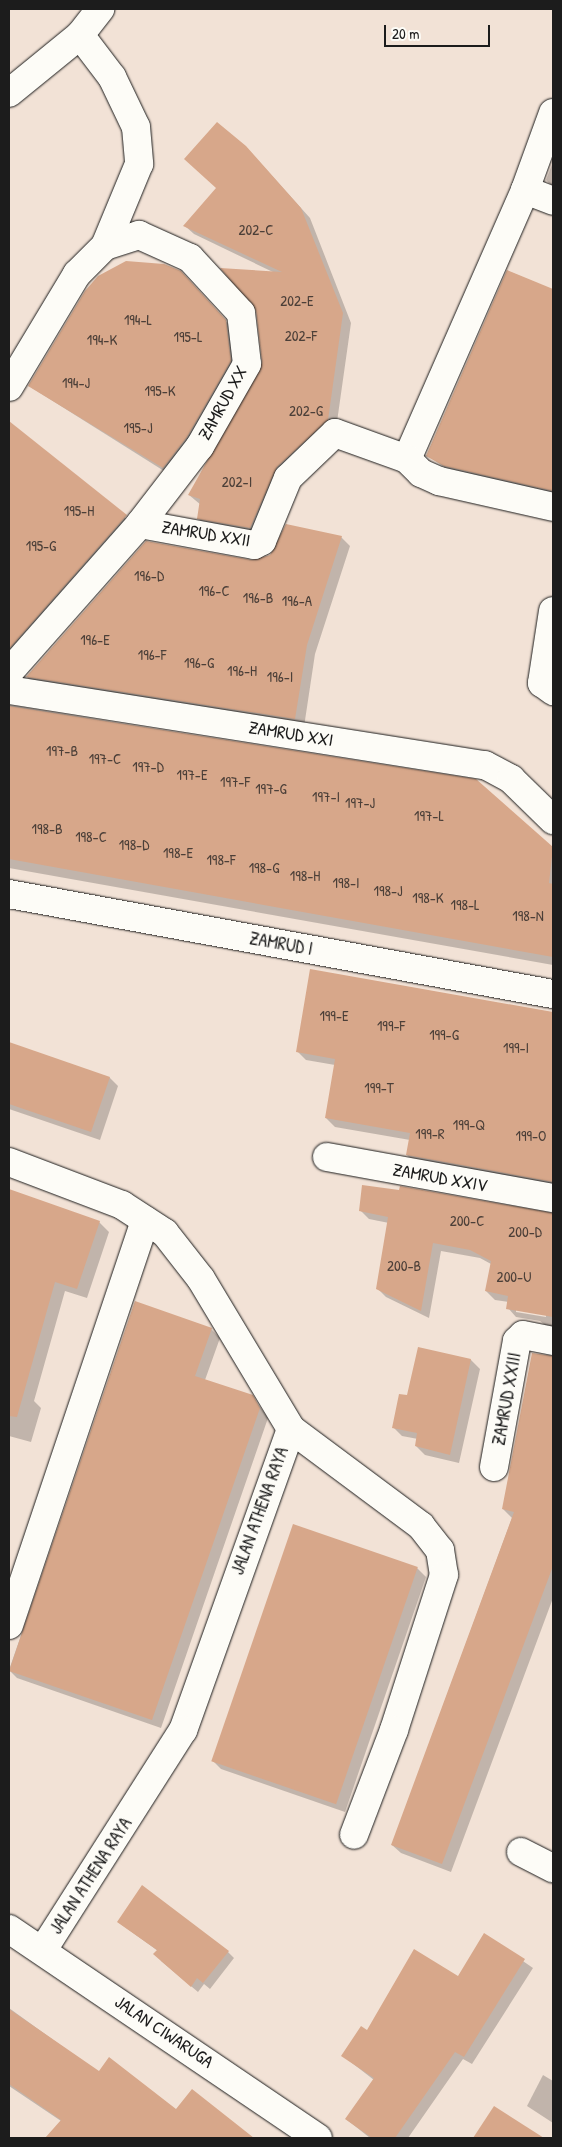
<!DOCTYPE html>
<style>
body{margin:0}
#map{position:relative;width:562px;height:2147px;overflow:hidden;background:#f2e2d6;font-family:"Patrick Hand",sans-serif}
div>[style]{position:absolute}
.shadow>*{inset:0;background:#0003}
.building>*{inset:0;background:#d7a78a;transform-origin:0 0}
.roads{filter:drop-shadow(0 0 1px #1c1c1c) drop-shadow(0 0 1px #1c1c1c)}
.minor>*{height:28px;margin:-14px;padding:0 14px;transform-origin:14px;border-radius:14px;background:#fdfcf7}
span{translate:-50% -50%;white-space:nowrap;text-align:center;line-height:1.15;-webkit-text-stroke:4.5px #fdfcf7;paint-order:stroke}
.number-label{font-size:15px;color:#4b3f38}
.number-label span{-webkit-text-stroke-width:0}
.street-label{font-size:18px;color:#1c1c1c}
.frame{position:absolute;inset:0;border:10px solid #1c1c1c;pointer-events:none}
.scale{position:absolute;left:384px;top:25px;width:106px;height:22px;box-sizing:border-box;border:2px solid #1c1c1c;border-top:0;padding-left:6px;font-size:15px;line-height:18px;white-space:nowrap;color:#1c1c1c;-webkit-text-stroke:4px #fdfcf7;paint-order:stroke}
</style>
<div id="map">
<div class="shadow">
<div style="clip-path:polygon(255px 157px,310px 218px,351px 323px,336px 429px,259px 536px,207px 527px,198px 518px,201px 505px,189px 495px,264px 363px,275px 273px,194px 234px,185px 226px)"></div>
<div style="clip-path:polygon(553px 162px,553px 187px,546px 180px)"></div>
<div style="clip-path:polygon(508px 271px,553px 290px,553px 497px,454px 474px,427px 455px)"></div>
<div style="clip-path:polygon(189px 281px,234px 330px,239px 370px,172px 476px,29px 386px)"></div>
<div style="clip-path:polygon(9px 422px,134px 525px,9px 667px)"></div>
<div style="clip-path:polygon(341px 537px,350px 546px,315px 654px,304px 727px,36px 685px,27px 677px,252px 562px)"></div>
<div style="clip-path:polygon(9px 705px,475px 781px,553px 850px,553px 965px,9px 868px)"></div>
<div style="clip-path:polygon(311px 970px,553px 1013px,553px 1189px,416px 1164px,407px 1155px,410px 1140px,335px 1127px,326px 1118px,335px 1065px,306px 1060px,297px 1051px)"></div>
<div style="clip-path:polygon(9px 1043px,110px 1078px,118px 1086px,100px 1140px,9px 1109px)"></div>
<div style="clip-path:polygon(9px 1190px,99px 1222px,109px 1232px,87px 1298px,65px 1291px,34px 1401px,41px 1408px,31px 1442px,9px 1436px)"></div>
<div style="clip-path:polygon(evenodd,360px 1210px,553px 1214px,553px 1331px,540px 1321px,516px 1317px,508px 1308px,509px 1302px,495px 1300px,486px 1291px,491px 1264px,480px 1258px,441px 1251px,429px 1318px,386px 1297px,377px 1288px,389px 1223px,369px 1219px,360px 1210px,516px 1309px,546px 1314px,546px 1317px,516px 1312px,516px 1309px)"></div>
<div style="clip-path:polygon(136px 1303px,211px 1329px,220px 1338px,205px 1380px,252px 1396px,268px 1418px,161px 1728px,17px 1678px,9px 1670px)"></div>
<div style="clip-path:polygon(419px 1348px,471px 1360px,480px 1369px,459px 1463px,425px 1455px,416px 1446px,418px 1439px,402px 1436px,393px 1427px,408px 1397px)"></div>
<div style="clip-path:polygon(533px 1354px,553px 1356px,553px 1598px,451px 1872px,401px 1853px,392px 1845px,512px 1518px,503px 1509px)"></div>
<div style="clip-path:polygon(417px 1568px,426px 1577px,345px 1812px,221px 1769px,213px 1761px)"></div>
<div style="clip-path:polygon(118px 1922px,228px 1952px,234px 1958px,210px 1989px,204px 1984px,198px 1992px,161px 1961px,158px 1951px)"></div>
<div style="clip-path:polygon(485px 1935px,533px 1968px,472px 2064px,463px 2059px,408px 2138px,370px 2138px,346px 2119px,374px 2080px,343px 2056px,367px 2032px,458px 1978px)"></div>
<div style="clip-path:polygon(9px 2008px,99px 2073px,176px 2111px,251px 2138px,46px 2138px,61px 2121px,9px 2086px)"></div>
<div style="clip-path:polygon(543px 2075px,553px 2081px,553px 2123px,527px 2106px)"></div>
<div style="clip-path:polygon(494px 2108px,531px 2135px,529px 2138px,475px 2138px)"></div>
</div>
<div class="building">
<div style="clip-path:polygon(217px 122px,246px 146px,301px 208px,343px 313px,328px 420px,277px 467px,250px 528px,197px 519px,200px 499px,188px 495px,262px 363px,256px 311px,220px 268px,282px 272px,183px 226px,216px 188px,184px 159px)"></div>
<div style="clip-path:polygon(126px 261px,164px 264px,181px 271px,226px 320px,231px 361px,187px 437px,163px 468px,28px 386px,85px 291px,98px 276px)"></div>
<div style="clip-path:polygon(507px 270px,553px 289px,553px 491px,444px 466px,426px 456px)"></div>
<div style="clip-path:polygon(9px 421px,127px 515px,9px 649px)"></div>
<div style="clip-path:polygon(286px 524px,342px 536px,307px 645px,295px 719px,26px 677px,146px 541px,252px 560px,270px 555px)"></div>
<div style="clip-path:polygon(9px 706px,476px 779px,553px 847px,549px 883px,553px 884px,553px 957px,9px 859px)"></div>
<div style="clip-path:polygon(310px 969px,553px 1012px,553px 1182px,406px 1155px,410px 1133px,325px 1118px,335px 1059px,296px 1052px)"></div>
<div style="clip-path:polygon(9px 1042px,110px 1077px,91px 1132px,9px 1104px)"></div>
<div style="clip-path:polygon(362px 1185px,399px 1190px,400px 1186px,553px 1213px,553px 1317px,506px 1309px,508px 1296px,485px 1291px,491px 1261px,470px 1250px,433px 1243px,421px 1311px,376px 1289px,388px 1217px,359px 1211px)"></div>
<div style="clip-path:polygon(9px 1189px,100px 1221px,77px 1289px,55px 1282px,17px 1417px,9px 1416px)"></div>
<div style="clip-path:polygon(135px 1301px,212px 1328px,195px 1376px,253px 1395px,260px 1408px,152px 1720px,9px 1671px)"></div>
<div style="clip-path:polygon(418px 1347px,471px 1359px,450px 1455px,415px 1446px,417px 1433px,392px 1428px,399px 1394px,407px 1395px)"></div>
<div style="clip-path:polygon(532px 1353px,553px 1356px,553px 1566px,442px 1864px,391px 1845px,514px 1512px,502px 1509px)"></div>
<div style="left:293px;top:1524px;width:132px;height:251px;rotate:19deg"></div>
<div style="clip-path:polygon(142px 1885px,229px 1951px,203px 1983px,197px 1978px,191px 1987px,153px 1954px,157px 1950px,117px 1922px)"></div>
<div style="clip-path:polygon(484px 1933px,525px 1959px,464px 2057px,455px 2052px,395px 2138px,372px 2138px,345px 2119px,374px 2078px,341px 2056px,361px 2026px,367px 2030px,414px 1949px,458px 1976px)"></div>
<div style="clip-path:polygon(9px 2009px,99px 2071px,109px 2057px,176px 2109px,192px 2089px,254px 2138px,45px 2138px,61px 2120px,9px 2084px)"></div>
<div style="clip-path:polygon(494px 2106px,544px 2138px,473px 2138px)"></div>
</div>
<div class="roads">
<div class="minor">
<div style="left:80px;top:35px;width:53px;rotate:52.7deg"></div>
<div style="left:112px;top:77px;width:55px;rotate:64.4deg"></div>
<div style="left:136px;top:127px;width:37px;rotate:85deg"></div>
<div style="left:139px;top:164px;width:89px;rotate:112.5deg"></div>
<div style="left:9px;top:93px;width:92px;rotate:-39.2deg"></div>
<div style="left:80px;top:35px;width:33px;rotate:-52deg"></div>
<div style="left:525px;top:190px;width:30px;rotate:21deg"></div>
<div style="left:9px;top:387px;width:132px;rotate:-59deg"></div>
<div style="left:77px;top:274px;width:40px;rotate:-45deg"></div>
<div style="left:105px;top:246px;width:36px;rotate:-18deg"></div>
<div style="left:139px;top:235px;width:56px;rotate:24.3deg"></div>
<div style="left:190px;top:258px;width:75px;rotate:47.2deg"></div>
<div style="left:241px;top:313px;width:51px;rotate:83.3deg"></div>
<div style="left:247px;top:364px;width:95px;rotate:119.8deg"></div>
<div style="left:200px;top:446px;width:98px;rotate:127.6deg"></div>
<div style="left:140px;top:524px;width:198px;rotate:131.5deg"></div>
<div style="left:407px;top:459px;width:294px;rotate:-66.3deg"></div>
<div style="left:525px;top:190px;width:82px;rotate:-70deg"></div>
<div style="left:140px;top:524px;width:116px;rotate:10.4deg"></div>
<div style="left:254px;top:545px;width:9px;rotate:-27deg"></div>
<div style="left:262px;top:541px;width:68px;rotate:-67.6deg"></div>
<div style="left:288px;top:478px;width:65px;rotate:-43.8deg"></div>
<div style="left:335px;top:433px;width:77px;rotate:19.9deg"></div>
<div style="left:407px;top:459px;width:20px;rotate:45deg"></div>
<div style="left:421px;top:473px;width:20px;rotate:24deg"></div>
<div style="left:439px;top:481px;width:117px;rotate:12.8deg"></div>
<div style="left:553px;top:611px;width:73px;rotate:98.7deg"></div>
<div style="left:542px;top:683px;width:14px;rotate:36deg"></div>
<div style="left:9px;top:690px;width:482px;rotate:9deg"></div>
<div style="left:485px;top:765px;width:30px;rotate:28deg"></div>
<div style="left:511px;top:779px;width:59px;rotate:44.3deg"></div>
<div style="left:9px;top:894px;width:553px;rotate:10.42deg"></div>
<div style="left:327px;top:1157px;width:230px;rotate:10.3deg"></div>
<div style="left:9px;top:1162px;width:121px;rotate:20.8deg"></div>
<div style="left:122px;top:1205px;width:51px;rotate:33.1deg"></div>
<div style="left:165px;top:1233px;width:58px;rotate:52deg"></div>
<div style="left:201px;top:1279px;width:175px;rotate:59deg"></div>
<div style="left:291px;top:1429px;width:320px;rotate:109.7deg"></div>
<div style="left:183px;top:1730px;width:261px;rotate:122.5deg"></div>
<div style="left:291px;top:1429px;width:162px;rotate:36.7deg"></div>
<div style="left:421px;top:1526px;width:31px;rotate:52deg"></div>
<div style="left:440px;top:1550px;width:25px;rotate:81deg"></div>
<div style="left:444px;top:1575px;width:163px;rotate:107.9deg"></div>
<div style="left:394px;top:1730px;width:112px;rotate:110.9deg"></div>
<div style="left:494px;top:1467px;width:128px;rotate:-79.7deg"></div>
<div style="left:517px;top:1341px;width:8px;rotate:-45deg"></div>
<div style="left:523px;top:1335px;width:31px;rotate:11deg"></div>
<div style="left:9px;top:1625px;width:427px;rotate:-71.4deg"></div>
<div style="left:521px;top:1852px;width:36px;rotate:27deg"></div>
<div style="left:9px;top:1929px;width:373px;rotate:34.1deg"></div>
</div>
</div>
<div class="number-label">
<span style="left:256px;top:230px">202-C</span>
<span style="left:297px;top:301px">202-E</span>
<span style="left:138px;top:320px">194-L</span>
<span style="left:301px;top:336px">202-F</span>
<span style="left:188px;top:337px">195-L</span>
<span style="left:102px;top:340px">194-K</span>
<span style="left:76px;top:383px">194-J</span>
<span style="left:160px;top:391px">195-K</span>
<span style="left:306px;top:411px">202-G</span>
<span style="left:138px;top:428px">195-J</span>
<span style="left:237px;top:482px">202-I</span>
<span style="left:79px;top:511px">195-H</span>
<span style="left:41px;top:546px">195-G</span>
<span style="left:149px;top:576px">196-D</span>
<span style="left:214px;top:591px">196-C</span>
<span style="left:258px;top:598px">196-B</span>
<span style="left:297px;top:601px">196-A</span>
<span style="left:95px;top:640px">196-E</span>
<span style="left:152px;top:655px">196-F</span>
<span style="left:199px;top:663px">196-G</span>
<span style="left:242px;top:671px">196-H</span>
<span style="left:280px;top:677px">196-I</span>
<span style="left:62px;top:751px">197-B</span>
<span style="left:105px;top:759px">197-C</span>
<span style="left:148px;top:767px">197-D</span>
<span style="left:192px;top:775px">197-E</span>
<span style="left:235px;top:782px">197-F</span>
<span style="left:271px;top:789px">197-G</span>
<span style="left:326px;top:797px">197-I</span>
<span style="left:360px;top:803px">197-J</span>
<span style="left:429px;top:816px">197-L</span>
<span style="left:47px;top:829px">198-B</span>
<span style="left:91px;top:837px">198-C</span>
<span style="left:134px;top:845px">198-D</span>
<span style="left:178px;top:853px">198-E</span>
<span style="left:221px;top:860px">198-F</span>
<span style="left:264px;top:868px">198-G</span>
<span style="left:305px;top:876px">198-H</span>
<span style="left:346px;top:883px">198-I</span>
<span style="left:388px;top:891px">198-J</span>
<span style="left:428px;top:898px">198-K</span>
<span style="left:465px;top:905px">198-L</span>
<span style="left:528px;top:916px">198-N</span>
<span style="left:334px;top:1016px">199-E</span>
<span style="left:391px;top:1026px">199-F</span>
<span style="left:444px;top:1035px">199-G</span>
<span style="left:516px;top:1048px">199-I</span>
<span style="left:379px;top:1088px">199-T</span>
<span style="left:469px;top:1125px">199-Q</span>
<span style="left:430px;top:1134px">199-R</span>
<span style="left:531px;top:1136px">199-O</span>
<span style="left:467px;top:1221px">200-C</span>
<span style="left:525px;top:1232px">200-D</span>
<span style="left:404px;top:1266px">200-B</span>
<span style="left:514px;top:1277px">200-U</span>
</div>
<div class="street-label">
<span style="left:223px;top:403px;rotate:-61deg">ZAMRUD XX</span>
<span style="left:206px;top:534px;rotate:9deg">ZAMRUD XXII</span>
<span style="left:291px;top:734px;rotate:9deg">ZAMRUD XXI</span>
<span style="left:281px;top:944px;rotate:10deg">ZAMRUD I</span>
<span style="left:440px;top:1178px;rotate:10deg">ZAMRUD XXIV</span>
<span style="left:507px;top:1399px;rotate:-80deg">ZAMRUD XXIII</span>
<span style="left:260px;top:1511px;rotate:-70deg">JALAN ATHENA RAYA</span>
<span style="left:91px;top:1876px;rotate:-57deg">JALAN ATHENA RAYA</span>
<span style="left:164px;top:2032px;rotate:34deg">JALAN CIWARUGA</span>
</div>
<div class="frame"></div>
<div class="scale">20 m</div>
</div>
